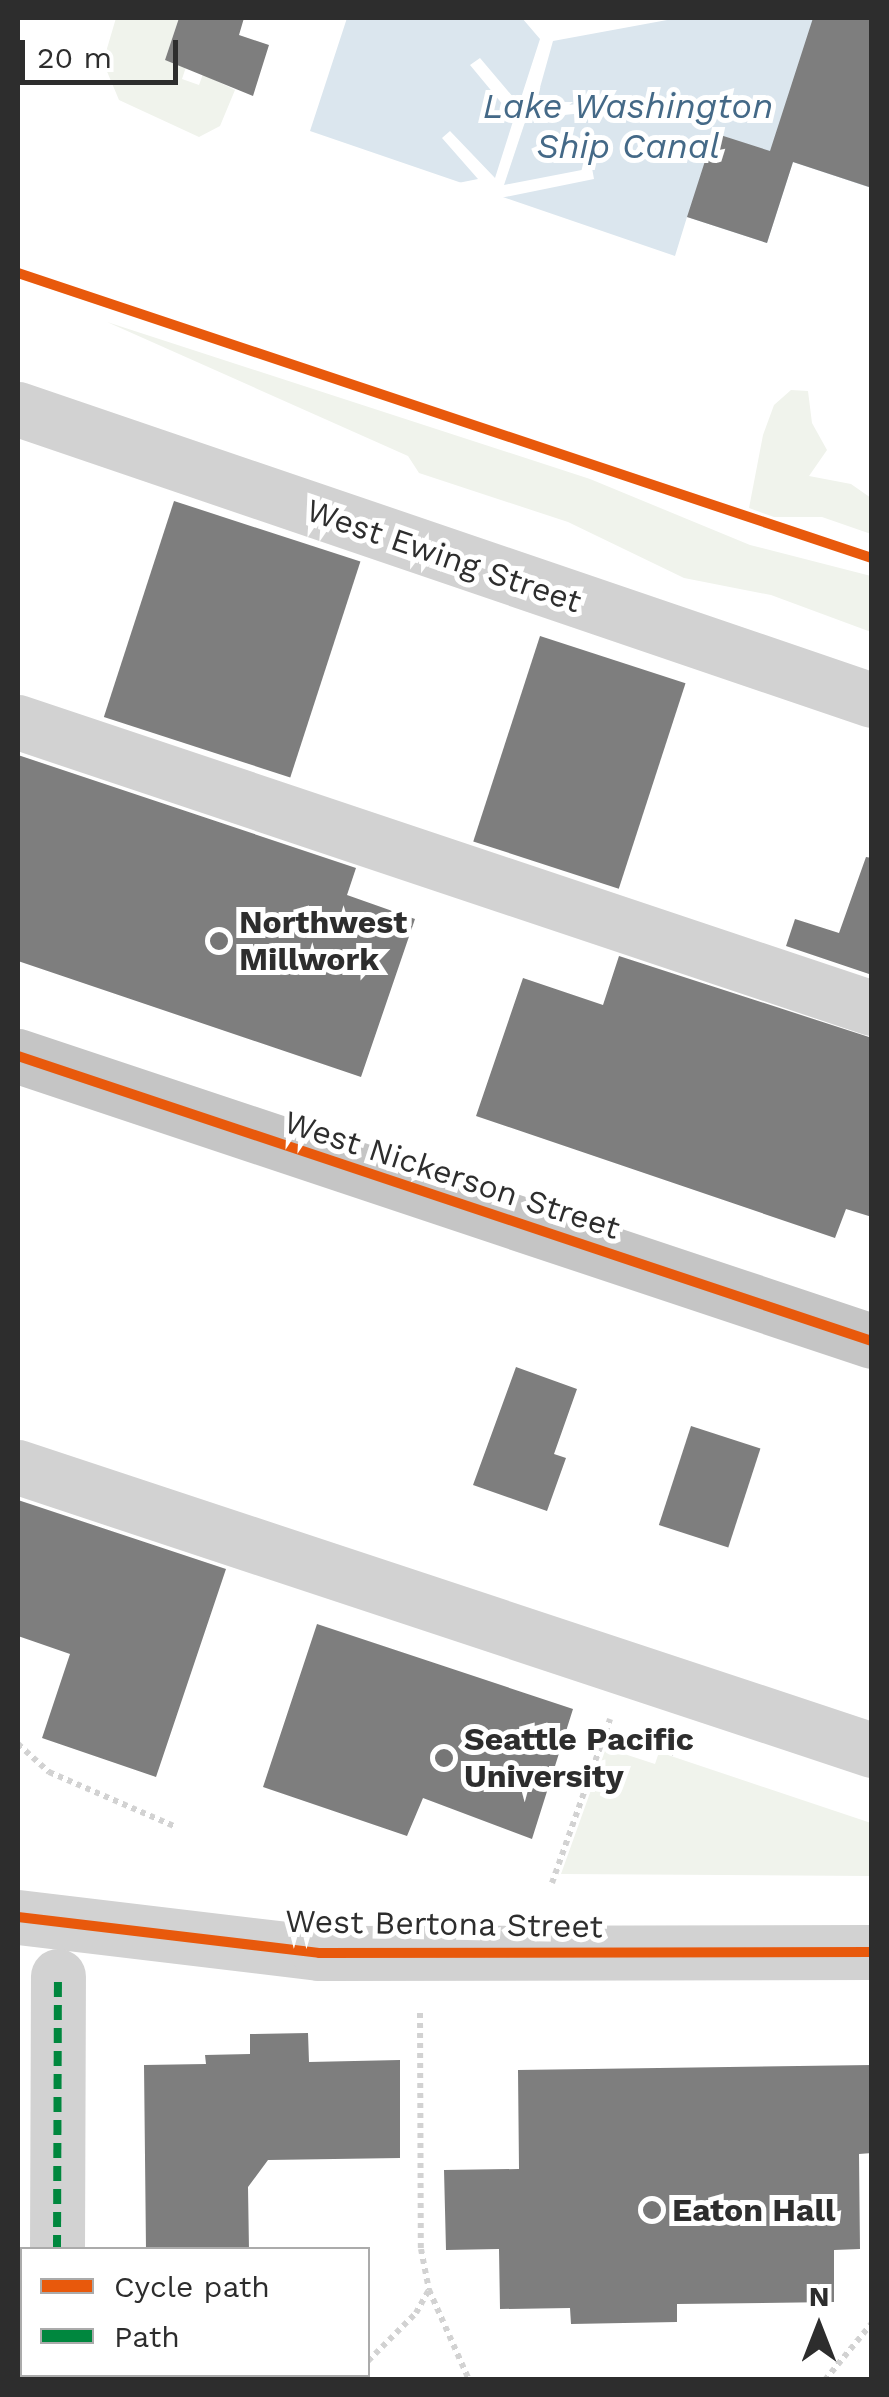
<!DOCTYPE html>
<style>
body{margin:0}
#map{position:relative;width:889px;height:2397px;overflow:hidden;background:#fff;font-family:"Work Sans",sans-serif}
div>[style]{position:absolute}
.green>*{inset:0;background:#f0f3ec}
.water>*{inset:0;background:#dbe6ee}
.pier>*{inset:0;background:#fff}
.building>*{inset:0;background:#7e7e7e;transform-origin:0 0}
.path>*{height:6px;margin-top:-3px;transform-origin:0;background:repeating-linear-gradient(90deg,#d2d2d2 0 5px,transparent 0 10px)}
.minor>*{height:55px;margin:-27.5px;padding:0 27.5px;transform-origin:27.5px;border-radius:27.5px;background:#d2d2d2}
.major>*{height:55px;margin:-27.5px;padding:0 27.5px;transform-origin:27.5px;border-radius:27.5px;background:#c5c5c5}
.quiet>*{height:8px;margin-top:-4px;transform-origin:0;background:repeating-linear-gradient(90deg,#00873e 0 15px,transparent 0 23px)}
.cycleway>*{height:10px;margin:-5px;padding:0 5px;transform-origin:5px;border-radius:5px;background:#e8590c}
.dots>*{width:28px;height:28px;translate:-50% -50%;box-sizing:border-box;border:5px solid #fff;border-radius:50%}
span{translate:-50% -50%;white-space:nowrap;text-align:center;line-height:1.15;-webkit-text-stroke:10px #fff;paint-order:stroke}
.street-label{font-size:32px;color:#2d2d2d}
.poi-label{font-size:32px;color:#2d2d2d;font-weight:700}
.left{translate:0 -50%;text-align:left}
.water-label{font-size:35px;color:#446987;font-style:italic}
.frame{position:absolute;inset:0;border:20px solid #2d2d2d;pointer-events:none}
.legend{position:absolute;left:20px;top:2247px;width:350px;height:130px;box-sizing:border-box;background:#fff;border:2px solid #ababab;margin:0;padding:12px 18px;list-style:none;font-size:30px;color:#2d2d2d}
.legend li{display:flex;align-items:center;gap:20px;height:50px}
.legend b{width:50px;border:2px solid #ababab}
.north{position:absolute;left:769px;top:2277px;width:100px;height:100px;-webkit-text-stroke:8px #fff;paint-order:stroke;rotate:0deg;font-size:28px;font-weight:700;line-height:40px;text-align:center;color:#2d2d2d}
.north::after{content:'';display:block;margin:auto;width:35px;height:45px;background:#2d2d2d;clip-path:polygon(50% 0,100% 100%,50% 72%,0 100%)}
.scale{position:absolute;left:20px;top:40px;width:158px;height:45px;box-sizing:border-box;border:5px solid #2d2d2d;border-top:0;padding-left:12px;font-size:30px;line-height:35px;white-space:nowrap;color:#2d2d2d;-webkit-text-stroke:8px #fff;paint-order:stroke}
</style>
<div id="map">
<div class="green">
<div style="clip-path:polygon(116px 18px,179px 18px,165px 60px,186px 67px,182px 79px,199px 85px,203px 74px,235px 90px,220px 126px,199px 137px,119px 100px,103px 62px)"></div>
<div style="clip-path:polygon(107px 322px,590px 479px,750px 545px,871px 576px,871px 632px,771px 595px,684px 578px,568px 522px,419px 473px,408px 456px)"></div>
<div style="clip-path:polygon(791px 390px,808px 391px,812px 423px,827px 450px,809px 476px,851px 484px,871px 498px,871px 534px,822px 517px,774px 517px,749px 508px,763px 435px,774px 405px)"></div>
<div style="clip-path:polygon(606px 1748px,655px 1764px,659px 1752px,871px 1823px,871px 1876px,561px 1874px)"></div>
</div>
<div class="water">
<div style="clip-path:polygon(347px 18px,871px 18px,871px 188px,793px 162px,767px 243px,687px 217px,675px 256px,310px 131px)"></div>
</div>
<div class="pier">
<div style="clip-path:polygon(522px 18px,678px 18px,553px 41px,534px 109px,620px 99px,621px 109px,526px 119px,504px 185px,592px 168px,594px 179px,500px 198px,458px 183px,478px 179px,442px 138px,450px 131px,495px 178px,514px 118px,470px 65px,480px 58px,519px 104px,540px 39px)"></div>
</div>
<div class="building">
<div style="clip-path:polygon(179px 18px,244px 18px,239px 35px,269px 45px,253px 96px,165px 60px)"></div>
<div style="clip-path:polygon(813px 18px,872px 18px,872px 188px,793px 162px,767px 243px,687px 217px,714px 133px,770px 151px)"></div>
<div style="left:174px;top:501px;width:196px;height:227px;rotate:18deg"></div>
<div style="left:540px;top:636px;width:153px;height:216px;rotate:18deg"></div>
<div style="clip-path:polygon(18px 755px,356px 868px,347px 895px,415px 919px,361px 1077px,18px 961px)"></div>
<div style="clip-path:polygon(866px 857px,872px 858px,872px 975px,786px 946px,795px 919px,839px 933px)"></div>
<div style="clip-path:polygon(619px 956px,872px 1038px,872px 1217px,846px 1209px,835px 1238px,476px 1116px,523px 978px,603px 1005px)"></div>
<div style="clip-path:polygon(516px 1367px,577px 1389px,554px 1454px,566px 1458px,547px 1511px,473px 1485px)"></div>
<div style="left:691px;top:1426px;width:73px;height:104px;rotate:18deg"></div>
<div style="clip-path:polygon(18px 1500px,226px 1569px,156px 1777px,42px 1738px,70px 1654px,18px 1636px)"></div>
<div style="clip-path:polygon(317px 1624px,573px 1709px,532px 1839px,423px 1798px,407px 1836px,263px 1787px)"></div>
<div style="clip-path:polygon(308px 2033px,309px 2062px,400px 2060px,400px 2158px,268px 2160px,248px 2187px,249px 2250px,146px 2250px,144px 2065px,206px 2064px,205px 2055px,250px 2054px,250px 2034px)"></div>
<div style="clip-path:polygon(872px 2065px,872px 2153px,859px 2154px,860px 2249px,834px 2250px,834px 2302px,677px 2304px,677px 2322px,571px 2324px,570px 2308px,500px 2309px,499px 2249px,446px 2250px,444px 2170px,519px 2169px,518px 2070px)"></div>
</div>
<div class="path">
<div style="left:606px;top:1732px;width:71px;rotate:17.2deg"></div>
<div style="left:674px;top:1753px;width:12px;rotate:-70deg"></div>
<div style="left:18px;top:1744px;width:42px;rotate:42.1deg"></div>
<div style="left:49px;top:1772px;width:136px;rotate:23.4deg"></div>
<div style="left:552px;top:1883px;width:174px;rotate:-70.5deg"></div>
<div style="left:420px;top:2013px;width:236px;rotate:89.8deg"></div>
<div style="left:421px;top:2249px;width:42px;rotate:79deg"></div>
<div style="left:429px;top:2290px;width:98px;rotate:66deg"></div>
<div style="left:368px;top:2361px;width:68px;rotate:-45deg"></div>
<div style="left:416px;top:2313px;width:25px;rotate:-61deg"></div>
<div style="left:353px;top:2380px;width:7px;rotate:-56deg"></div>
<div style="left:825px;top:2380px;width:74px;rotate:-50.5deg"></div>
</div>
<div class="minor">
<div style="left:18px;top:409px;width:902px;rotate:18.82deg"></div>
<div style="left:18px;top:722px;width:901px;rotate:18.52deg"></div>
<div style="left:18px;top:1467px;width:900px;rotate:18.33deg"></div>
<div style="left:18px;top:1917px;width:303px;rotate:6.8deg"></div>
<div style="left:319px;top:1953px;width:553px;rotate:-0.1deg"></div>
<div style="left:57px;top:2250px;width:274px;rotate:-89.8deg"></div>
<div style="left:57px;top:2380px;width:6px;rotate:-90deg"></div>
</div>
<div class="major">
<div style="left:18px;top:1056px;width:900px;rotate:18.46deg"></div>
</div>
<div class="quiet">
<div style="left:57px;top:2250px;width:274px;rotate:-89.8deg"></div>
<div style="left:57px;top:2380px;width:6px;rotate:-90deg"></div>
</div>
<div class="cycleway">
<div style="left:18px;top:273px;width:900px;rotate:18.46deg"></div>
<div style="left:18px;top:1056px;width:900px;rotate:18.46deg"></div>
<div style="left:18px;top:1917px;width:303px;rotate:6.8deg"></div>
<div style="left:319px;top:1953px;width:553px;rotate:-0.1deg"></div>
</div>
<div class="dots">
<div style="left:219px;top:941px;background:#767676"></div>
<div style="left:444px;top:1758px;background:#767676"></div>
<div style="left:652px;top:2210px;background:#767676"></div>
</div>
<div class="street-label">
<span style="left:444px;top:556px;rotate:19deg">West Ewing Street</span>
<span style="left:452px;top:1175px;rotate:18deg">West Nickerson Street</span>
<span style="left:444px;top:1924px;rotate:1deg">West Bertona Street</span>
</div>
<div class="poi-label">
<span class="left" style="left:239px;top:941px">Northwest<br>Millwork</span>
<span class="left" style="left:464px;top:1758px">Seattle Pacific<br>University</span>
<span class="left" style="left:672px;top:2210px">Eaton Hall</span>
</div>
<div class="water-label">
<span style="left:628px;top:126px">Lake Washington<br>Ship Canal</span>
</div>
<div class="frame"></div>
<ul class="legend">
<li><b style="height:12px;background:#e8590c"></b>Cycle path</li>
<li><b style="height:12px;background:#00873e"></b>Path</li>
</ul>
<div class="north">N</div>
<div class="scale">20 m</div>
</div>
